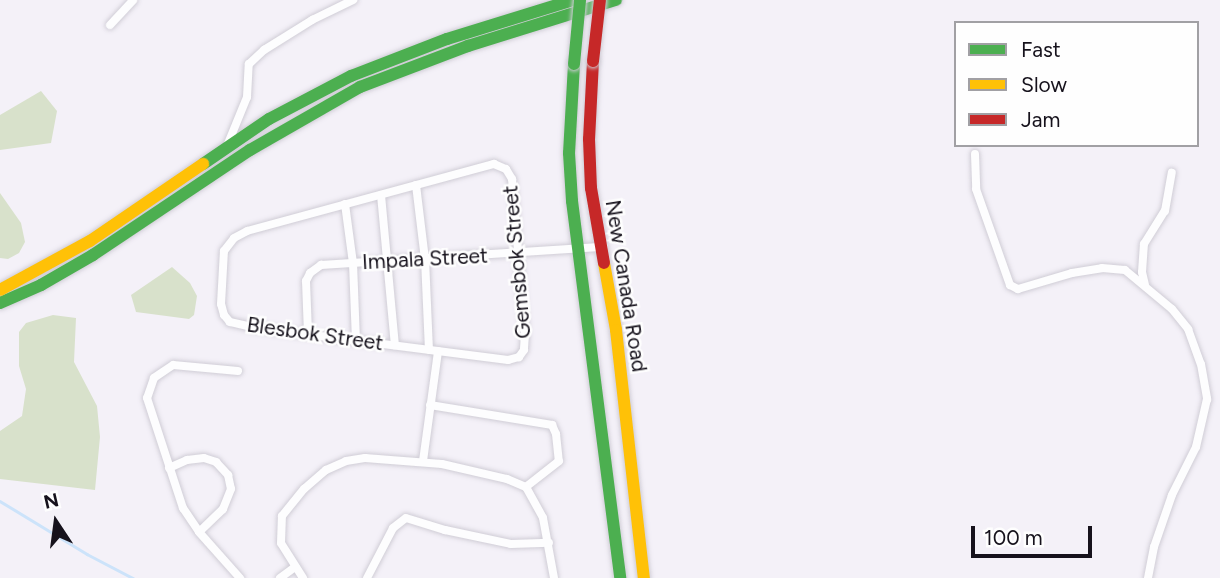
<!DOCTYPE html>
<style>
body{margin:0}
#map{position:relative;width:1220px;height:578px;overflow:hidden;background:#f4f1f8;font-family:Figtree,sans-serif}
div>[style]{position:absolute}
.green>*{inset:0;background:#d8e1cb}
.stream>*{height:2.5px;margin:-1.25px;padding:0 1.25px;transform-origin:1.25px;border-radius:1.25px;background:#cce3fa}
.roads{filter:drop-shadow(0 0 2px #d0cdd6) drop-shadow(0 0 2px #d0cdd6)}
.street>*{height:8px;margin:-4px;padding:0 4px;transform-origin:4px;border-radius:4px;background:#fdfdfe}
.fast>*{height:12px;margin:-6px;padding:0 6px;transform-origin:6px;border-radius:6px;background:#4caf50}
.slow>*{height:12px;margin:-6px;padding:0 6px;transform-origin:6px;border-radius:6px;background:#ffc107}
.jam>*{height:12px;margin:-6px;padding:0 6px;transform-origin:6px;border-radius:6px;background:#c62828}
.bridges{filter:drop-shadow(0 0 2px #d0cdd6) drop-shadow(0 0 2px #d0cdd6)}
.fast-bridge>*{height:12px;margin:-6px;padding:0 6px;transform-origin:6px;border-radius:6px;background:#4caf50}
.jam-bridge>*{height:12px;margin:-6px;padding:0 6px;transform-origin:6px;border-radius:6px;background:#c62828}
span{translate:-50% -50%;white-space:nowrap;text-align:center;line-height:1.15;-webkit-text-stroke:5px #fefefe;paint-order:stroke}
.street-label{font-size:21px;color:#16121c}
.legend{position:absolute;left:954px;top:21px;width:245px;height:126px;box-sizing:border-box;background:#fefefe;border:2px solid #a1a0a4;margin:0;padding:9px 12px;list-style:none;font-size:21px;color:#16121c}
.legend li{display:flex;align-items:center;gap:14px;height:35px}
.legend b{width:35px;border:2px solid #a1a0a4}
.north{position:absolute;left:21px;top:487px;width:70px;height:70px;-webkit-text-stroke:5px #fefefe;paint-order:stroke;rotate:347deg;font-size:19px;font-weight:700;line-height:28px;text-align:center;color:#16121c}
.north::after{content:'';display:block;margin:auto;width:24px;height:32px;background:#16121c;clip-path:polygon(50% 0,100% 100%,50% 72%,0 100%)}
.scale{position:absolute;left:971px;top:526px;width:121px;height:32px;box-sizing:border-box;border:4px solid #16121c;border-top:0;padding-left:9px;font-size:21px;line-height:24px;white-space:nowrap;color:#16121c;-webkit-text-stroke:5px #fefefe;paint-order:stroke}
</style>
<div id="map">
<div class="green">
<div style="clip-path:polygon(41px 91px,57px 111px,51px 143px,0 150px,0 115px)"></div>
<div style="clip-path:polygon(0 193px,21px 223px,25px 242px,19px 253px,8px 259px,0 258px)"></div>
<div style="clip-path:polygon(172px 267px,190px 283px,197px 296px,194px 315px,189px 319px,136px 312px,131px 295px)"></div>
<div style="clip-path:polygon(53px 315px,76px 318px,74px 362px,97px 406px,100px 437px,95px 490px,0 479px,0 431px,22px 416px,26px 389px,19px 366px,19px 332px,26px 323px)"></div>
</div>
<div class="stream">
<div style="left:0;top:501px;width:102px;rotate:31.3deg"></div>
<div style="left:87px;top:554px;width:52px;rotate:27.6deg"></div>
</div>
<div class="roads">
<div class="street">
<div style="left:110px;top:25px;width:34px;rotate:-47deg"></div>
<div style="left:227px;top:146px;width:53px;rotate:-67.8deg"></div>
<div style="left:247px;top:97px;width:33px;rotate:-87deg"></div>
<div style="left:249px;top:64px;width:21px;rotate:-43deg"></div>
<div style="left:264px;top:50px;width:57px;rotate:-32deg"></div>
<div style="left:312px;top:20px;width:46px;rotate:-26deg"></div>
<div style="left:975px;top:154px;width:35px;rotate:88deg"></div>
<div style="left:976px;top:189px;width:102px;rotate:70.5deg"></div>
<div style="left:1010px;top:285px;width:9px;rotate:27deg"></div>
<div style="left:1018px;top:289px;width:56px;rotate:-16.5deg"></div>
<div style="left:1072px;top:273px;width:30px;rotate:-9deg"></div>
<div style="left:1102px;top:268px;width:23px;rotate:5deg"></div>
<div style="left:1125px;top:270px;width:61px;rotate:39.7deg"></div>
<div style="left:1172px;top:309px;width:26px;rotate:51deg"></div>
<div style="left:1188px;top:329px;width:37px;rotate:70deg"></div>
<div style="left:1201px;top:364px;width:36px;rotate:80deg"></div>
<div style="left:1207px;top:399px;width:49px;rotate:102.9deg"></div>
<div style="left:1196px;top:447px;width:54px;rotate:116.6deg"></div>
<div style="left:1172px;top:495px;width:55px;rotate:109.1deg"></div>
<div style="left:1154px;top:547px;width:32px;rotate:101deg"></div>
<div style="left:494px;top:164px;width:13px;rotate:23deg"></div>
<div style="left:506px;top:169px;width:12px;rotate:59deg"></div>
<div style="left:512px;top:179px;width:156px;rotate:85.2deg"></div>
<div style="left:525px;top:334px;width:16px;rotate:94deg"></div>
<div style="left:524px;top:350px;width:9px;rotate:126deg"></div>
<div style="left:519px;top:357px;width:11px;rotate:165deg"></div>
<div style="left:508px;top:360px;width:258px;rotate:-172.7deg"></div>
<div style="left:252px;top:327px;width:23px;rotate:-167deg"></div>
<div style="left:230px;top:322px;width:9px;rotate:-131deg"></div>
<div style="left:224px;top:315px;width:11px;rotate:-105deg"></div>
<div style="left:221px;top:304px;width:53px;rotate:-86.8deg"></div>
<div style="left:224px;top:251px;width:16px;rotate:-52deg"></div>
<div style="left:234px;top:238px;width:15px;rotate:-28deg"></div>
<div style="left:247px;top:231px;width:256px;rotate:-15.2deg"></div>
<div style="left:416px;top:185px;width:75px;rotate:83.1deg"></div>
<div style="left:425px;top:259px;width:91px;rotate:87.5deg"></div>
<div style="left:381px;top:195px;width:151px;rotate:84.7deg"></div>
<div style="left:345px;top:204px;width:60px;rotate:82.3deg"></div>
<div style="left:353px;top:263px;width:77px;rotate:87.8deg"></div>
<div style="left:1145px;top:285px;width:13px;rotate:-103deg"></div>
<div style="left:1142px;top:272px;width:28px;rotate:-86deg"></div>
<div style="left:1144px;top:244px;width:39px;rotate:-58deg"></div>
<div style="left:1165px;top:211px;width:39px;rotate:-80deg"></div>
<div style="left:308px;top:333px;width:52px;rotate:-92.2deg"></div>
<div style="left:306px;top:281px;width:9px;rotate:-63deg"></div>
<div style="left:310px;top:273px;width:14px;rotate:-36deg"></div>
<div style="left:321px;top:265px;width:283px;rotate:-3.7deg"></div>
<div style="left:238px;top:371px;width:65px;rotate:-174.7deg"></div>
<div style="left:173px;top:365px;width:23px;rotate:146deg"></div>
<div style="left:154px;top:378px;width:21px;rotate:109deg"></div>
<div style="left:147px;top:398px;width:116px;rotate:71.9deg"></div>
<div style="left:183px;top:508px;width:29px;rotate:56deg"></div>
<div style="left:199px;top:532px;width:62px;rotate:48.3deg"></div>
<div style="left:430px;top:405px;width:124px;rotate:9.3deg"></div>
<div style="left:552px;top:425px;width:10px;rotate:66deg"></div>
<div style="left:556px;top:434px;width:27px;rotate:84deg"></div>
<div style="left:559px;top:461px;width:42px;rotate:141.8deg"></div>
<div style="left:423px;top:461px;width:111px;rotate:-82.2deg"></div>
<div style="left:169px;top:468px;width:20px;rotate:-24deg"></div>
<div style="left:187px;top:460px;width:17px;rotate:-7deg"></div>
<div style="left:204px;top:458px;width:13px;rotate:18deg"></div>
<div style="left:216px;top:462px;width:18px;rotate:47deg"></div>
<div style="left:228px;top:475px;width:14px;rotate:78deg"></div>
<div style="left:231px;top:489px;width:22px;rotate:112deg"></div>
<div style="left:223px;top:509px;width:33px;rotate:136deg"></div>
<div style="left:280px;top:578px;width:19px;rotate:-36deg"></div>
<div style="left:303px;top:578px;width:41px;rotate:-122.2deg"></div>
<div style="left:281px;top:543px;width:27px;rotate:-88deg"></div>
<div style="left:282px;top:516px;width:35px;rotate:-51deg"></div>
<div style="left:304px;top:489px;width:29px;rotate:-41deg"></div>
<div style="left:326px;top:470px;width:22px;rotate:-24deg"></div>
<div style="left:346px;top:461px;width:19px;rotate:-9deg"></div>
<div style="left:365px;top:458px;width:77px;rotate:4.5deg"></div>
<div style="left:442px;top:464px;width:67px;rotate:13deg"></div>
<div style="left:507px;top:479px;width:21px;rotate:23deg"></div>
<div style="left:526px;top:487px;width:35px;rotate:61deg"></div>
<div style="left:543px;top:518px;width:61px;rotate:79.6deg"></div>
<div style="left:367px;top:578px;width:56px;rotate:-62.5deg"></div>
<div style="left:393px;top:528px;width:16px;rotate:-38deg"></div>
<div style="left:406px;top:518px;width:41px;rotate:17.1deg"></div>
<div style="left:445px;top:530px;width:67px;rotate:12deg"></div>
<div style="left:511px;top:544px;width:38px;rotate:-2deg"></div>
</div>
<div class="fast">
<div style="left:574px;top:64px;width:89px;rotate:93.2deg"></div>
<div style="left:569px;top:153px;width:48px;rotate:86.4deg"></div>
<div style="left:572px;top:201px;width:380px;rotate:82.7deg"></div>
<div style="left:203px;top:164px;width:80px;rotate:-34.3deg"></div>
<div style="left:269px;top:119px;width:93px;rotate:-27.7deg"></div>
<div style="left:351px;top:76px;width:103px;rotate:-21.1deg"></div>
<div style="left:447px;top:39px;width:132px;rotate:-17.2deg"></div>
<div style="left:0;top:303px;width:45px;rotate:-23.7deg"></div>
<div style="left:41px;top:285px;width:60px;rotate:-30deg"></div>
<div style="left:93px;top:255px;width:189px;rotate:-33.8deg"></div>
<div style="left:250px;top:150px;width:127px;rotate:-29.8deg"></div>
<div style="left:360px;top:87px;width:116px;rotate:-20.8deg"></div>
<div style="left:468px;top:46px;width:155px;rotate:-17.3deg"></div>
</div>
<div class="slow">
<div style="left:604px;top:263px;width:68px;rotate:79.8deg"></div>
<div style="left:616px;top:330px;width:250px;rotate:83.6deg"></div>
<div style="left:0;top:290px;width:102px;rotate:-28.6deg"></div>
<div style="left:90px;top:241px;width:137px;rotate:-34.3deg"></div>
</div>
<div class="jam">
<div style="left:593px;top:61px;width:78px;rotate:92.9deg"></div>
<div style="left:589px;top:139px;width:49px;rotate:87.7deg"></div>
<div style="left:591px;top:188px;width:76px;rotate:80.2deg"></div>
</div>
</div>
<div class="bridges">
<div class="fast-bridge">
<div style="left:574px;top:64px;width:64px;rotate:-84.6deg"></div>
</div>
<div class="jam-bridge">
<div style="left:593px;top:61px;width:61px;rotate:-83.5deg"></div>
</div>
</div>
<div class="street-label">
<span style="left:425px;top:259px;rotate:-3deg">Impala Street</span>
<span style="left:517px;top:262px;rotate:-95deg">Gemsbok Street</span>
<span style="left:626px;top:286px;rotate:81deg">New Canada Road</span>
<span style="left:315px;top:334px;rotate:8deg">Blesbok Street</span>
</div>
<ul class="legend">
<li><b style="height:9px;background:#4caf50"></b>Fast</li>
<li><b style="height:9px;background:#ffc107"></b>Slow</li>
<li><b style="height:9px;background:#c62828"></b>Jam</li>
</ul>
<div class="north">N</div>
<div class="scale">100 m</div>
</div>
